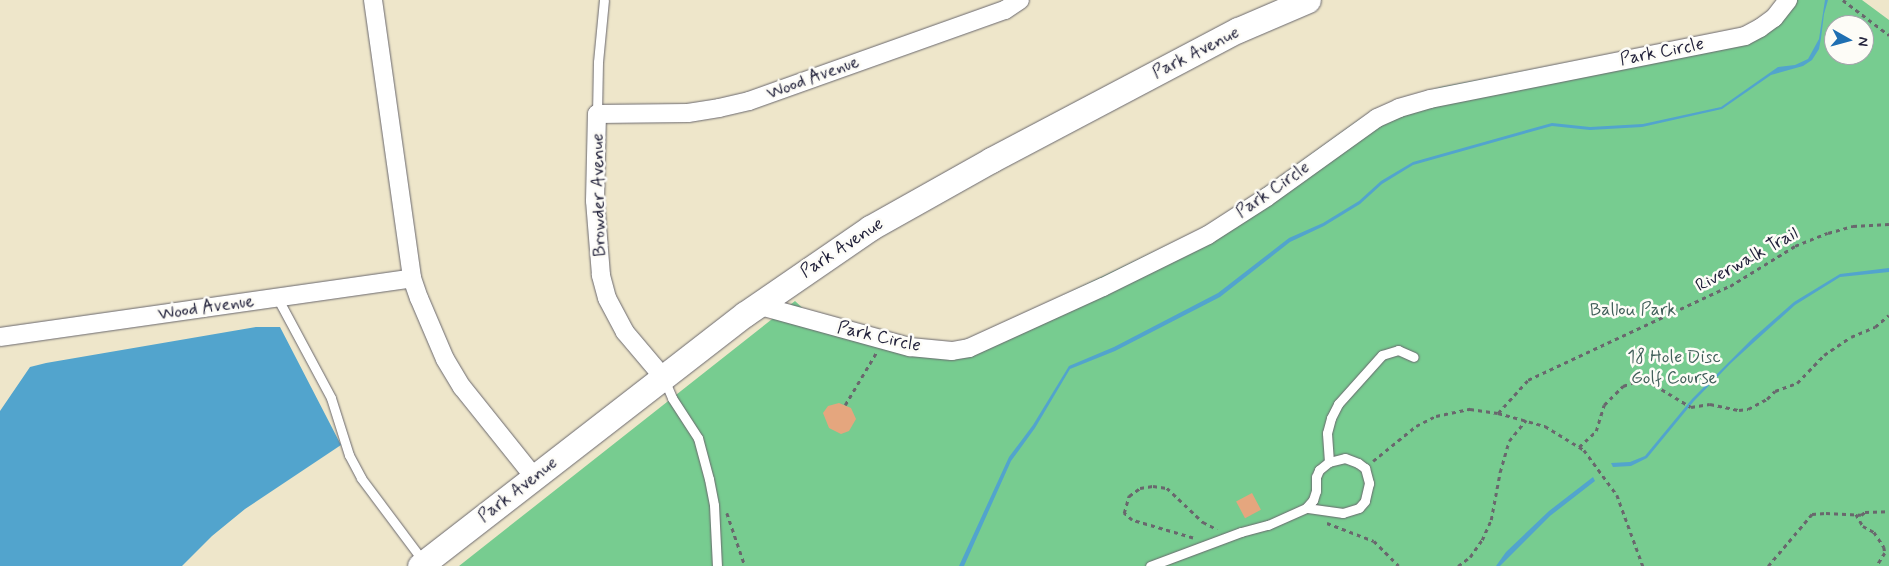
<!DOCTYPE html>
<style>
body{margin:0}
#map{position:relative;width:1889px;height:566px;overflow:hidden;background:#eee6ca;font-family:Mynerve,sans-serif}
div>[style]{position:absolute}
.green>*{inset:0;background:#77cc90}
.water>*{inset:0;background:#52a4cd}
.building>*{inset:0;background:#e5a67e;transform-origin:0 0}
.path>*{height:2.5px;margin-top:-1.25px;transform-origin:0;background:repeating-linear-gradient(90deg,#69676d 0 4px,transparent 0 8px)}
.roads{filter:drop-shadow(0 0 1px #69676d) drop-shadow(0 0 1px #69676d)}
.lane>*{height:9px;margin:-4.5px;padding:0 4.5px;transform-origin:4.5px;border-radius:4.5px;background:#fff}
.street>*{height:18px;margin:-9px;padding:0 9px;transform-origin:9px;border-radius:9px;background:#fff}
.secondary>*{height:25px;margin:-12.5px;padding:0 12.5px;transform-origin:12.5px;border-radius:12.5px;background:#fff}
span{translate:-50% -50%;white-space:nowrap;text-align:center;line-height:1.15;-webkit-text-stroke:5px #fdfcf7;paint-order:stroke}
.street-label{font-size:18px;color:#22223b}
.park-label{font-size:18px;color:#405e59}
.north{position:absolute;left:1824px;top:15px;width:50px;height:50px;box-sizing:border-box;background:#fdfcf7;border:1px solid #a5a5ac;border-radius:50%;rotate:97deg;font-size:14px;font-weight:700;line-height:20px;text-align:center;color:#22223b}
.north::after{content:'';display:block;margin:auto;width:18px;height:22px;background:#1f6fb2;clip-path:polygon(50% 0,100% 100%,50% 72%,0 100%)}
</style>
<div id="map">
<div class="green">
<div style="clip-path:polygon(evenodd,1778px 0,1862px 0,1889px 20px,1889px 566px,459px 566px,795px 301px,809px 314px,931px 343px,954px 344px,991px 330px,1201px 229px,1250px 198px,1360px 119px,1405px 98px,1441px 87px,1743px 29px,1766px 14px,1778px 0,1834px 25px,1864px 25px,1864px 55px,1834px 55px,1834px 25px)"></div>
</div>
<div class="water">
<div style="clip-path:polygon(1825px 0,1828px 0,1824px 14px,1821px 38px,1819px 49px,1812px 60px,1803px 66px,1771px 75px,1722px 109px,1642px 127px,1590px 130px,1552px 126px,1413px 165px,1382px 184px,1360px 204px,1324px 226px,1290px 242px,1220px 297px,1115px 351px,1070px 369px,1035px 428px,1011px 461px,964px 566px,959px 566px,1009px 457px,1033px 425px,1069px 366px,1114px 347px,1218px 293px,1289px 238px,1323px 223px,1359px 201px,1381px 181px,1413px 162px,1552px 123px,1590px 127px,1643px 124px,1721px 107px,1778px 67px,1795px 65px,1808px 59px,1819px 39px)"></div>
<div style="clip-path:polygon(1889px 268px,1889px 272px,1840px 277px,1795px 305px,1731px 363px,1694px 401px,1647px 458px,1631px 466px,1613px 467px,1611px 463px,1630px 462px,1645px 456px,1692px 399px,1753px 338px,1794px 302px,1840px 274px)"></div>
<div style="clip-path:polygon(256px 327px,280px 327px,341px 445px,245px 509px,212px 536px,182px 566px,0 566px,0 411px,30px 367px,46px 363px)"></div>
<div style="clip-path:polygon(1593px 477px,1595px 481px,1550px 516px,1500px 566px,1496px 566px,1506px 552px,1549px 511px)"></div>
</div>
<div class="building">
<div style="clip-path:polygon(839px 403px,851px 408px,856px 419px,849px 431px,841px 434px,829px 428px,823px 413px,828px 406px)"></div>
<div style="left:1252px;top:493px;width:19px;height:18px;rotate:62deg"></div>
</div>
<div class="path">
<div style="left:1843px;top:0;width:58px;rotate:37.3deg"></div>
<div style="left:845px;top:405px;width:61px;rotate:-59.2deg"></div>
<div style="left:1498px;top:413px;width:45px;rotate:-47.7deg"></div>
<div style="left:1528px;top:380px;width:223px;rotate:-25deg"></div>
<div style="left:1730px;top:286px;width:76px;rotate:-31.6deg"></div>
<div style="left:1795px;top:246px;width:35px;rotate:-22deg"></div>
<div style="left:1828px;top:233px;width:26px;rotate:-16deg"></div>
<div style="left:1853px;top:226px;width:36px;rotate:-3deg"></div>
<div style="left:1579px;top:447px;width:23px;rotate:-43deg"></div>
<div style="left:1596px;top:431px;width:27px;rotate:-73deg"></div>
<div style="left:1604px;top:405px;width:27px;rotate:-45deg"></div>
<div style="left:1623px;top:386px;width:12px;rotate:-20deg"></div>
<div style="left:1634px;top:382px;width:14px;rotate:-4deg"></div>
<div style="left:1648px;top:381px;width:50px;rotate:31.2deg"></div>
<div style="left:1691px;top:407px;width:19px;rotate:-9deg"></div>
<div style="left:1710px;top:404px;width:30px;rotate:12deg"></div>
<div style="left:1739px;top:410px;width:9px;rotate:-6deg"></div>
<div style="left:1748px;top:409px;width:21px;rotate:-28deg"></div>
<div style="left:1767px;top:399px;width:11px;rotate:-45deg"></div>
<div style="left:1775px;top:391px;width:23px;rotate:-20deg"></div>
<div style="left:1797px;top:383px;width:39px;rotate:-46deg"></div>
<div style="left:1824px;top:355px;width:32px;rotate:-34deg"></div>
<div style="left:1851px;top:337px;width:26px;rotate:-23deg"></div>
<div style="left:1875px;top:327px;width:18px;rotate:-41deg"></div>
<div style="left:1373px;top:461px;width:55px;rotate:-39.1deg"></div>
<div style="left:1416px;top:426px;width:22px;rotate:-27deg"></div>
<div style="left:1436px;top:416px;width:35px;rotate:-12deg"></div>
<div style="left:1470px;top:409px;width:28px;rotate:8deg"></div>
<div style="left:1498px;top:413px;width:49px;rotate:15.5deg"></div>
<div style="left:1545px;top:426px;width:46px;rotate:31.6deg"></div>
<div style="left:1584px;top:450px;width:56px;rotate:53.7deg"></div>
<div style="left:1617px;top:495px;width:76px;rotate:69.9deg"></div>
<div style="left:727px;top:513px;width:56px;rotate:71.2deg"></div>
<div style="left:1856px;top:514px;width:14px;rotate:60deg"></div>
<div style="left:1863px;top:526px;width:13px;rotate:29deg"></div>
<div style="left:1874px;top:532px;width:18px;rotate:56deg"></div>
<div style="left:1884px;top:547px;width:6px;rotate:81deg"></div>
<div style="left:1885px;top:553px;width:15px;rotate:122deg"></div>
<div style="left:1327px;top:523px;width:50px;rotate:21deg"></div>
<div style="left:1374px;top:541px;width:35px;rotate:45deg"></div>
<div style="left:1193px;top:538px;width:64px;rotate:-163.6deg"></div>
<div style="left:1132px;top:520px;width:11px;rotate:-139deg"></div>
<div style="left:1124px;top:513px;width:18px;rotate:-74deg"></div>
<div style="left:1129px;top:496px;width:14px;rotate:-36deg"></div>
<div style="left:1140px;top:488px;width:13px;rotate:-9deg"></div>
<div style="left:1153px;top:486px;width:14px;rotate:8deg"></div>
<div style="left:1167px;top:488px;width:50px;rotate:43.4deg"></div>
<div style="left:1203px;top:522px;width:16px;rotate:27deg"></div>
<div style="left:1458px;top:566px;width:15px;rotate:-37deg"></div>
<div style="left:1470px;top:557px;width:21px;rotate:-55deg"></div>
<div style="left:1482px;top:540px;width:22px;rotate:-66deg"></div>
<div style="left:1491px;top:520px;width:49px;rotate:-79.4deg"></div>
<div style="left:1500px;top:472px;width:32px;rotate:-74deg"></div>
<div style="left:1509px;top:441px;width:27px;rotate:-51deg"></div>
<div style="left:1768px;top:566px;width:68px;rotate:-49.8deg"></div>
<div style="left:1812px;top:514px;width:14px;rotate:-4deg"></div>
<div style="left:1826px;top:513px;width:35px;rotate:3deg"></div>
<div style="left:1861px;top:515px;width:5px;rotate:-37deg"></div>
<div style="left:1865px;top:512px;width:24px;rotate:-2deg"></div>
</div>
<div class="roads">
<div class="lane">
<div style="left:597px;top:114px;width:52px;rotate:-88.9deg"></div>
<div style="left:598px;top:62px;width:62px;rotate:-84.5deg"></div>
<div style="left:278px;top:299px;width:112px;rotate:61.8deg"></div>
<div style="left:331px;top:398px;width:60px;rotate:72.5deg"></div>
<div style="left:349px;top:455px;width:26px;rotate:62deg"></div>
<div style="left:361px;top:478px;width:104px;rotate:53.2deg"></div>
<div style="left:664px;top:379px;width:21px;rotate:67deg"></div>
<div style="left:672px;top:398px;width:48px;rotate:57deg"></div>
<div style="left:698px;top:438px;width:42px;rotate:75deg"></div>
<div style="left:709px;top:479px;width:26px;rotate:79deg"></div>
<div style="left:714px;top:505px;width:61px;rotate:87.2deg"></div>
<div style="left:1329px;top:462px;width:29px;rotate:-94deg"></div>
<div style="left:1327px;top:433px;width:16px;rotate:-75deg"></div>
<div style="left:1331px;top:418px;width:16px;rotate:-63deg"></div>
<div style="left:1338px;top:404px;width:66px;rotate:-48.1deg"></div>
<div style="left:1382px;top:355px;width:17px;rotate:-17deg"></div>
<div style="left:1398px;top:350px;width:17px;rotate:24deg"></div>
<div style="left:1150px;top:566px;width:97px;rotate:-20.5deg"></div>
<div style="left:1241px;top:532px;width:28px;rotate:-15deg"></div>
<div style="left:1268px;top:525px;width:42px;rotate:-24.1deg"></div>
<div style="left:1306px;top:508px;width:11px;rotate:-49deg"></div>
<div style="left:1313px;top:500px;width:9px;rotate:-72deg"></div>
<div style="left:1316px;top:491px;width:14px;rotate:-90deg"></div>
<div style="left:1316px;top:477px;width:8px;rotate:-67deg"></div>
<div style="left:1319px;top:470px;width:13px;rotate:-39deg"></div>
<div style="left:1329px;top:462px;width:16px;rotate:-14deg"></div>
<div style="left:1345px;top:458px;width:14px;rotate:21deg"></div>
<div style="left:1358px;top:463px;width:9px;rotate:36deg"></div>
<div style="left:1365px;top:468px;width:16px;rotate:75deg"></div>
<div style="left:1369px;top:483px;width:18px;rotate:103deg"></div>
<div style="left:1365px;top:501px;width:9px;rotate:131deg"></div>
<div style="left:1359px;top:508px;width:17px;rotate:163deg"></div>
<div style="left:1343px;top:513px;width:37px;rotate:-172deg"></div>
</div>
<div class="street">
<div style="left:373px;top:0;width:281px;rotate:82deg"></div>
<div style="left:412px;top:278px;width:21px;rotate:71deg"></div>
<div style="left:419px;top:298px;width:66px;rotate:66.9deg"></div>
<div style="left:445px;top:359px;width:33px;rotate:59deg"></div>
<div style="left:462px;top:387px;width:115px;rotate:51.3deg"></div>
<div style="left:757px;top:305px;width:159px;rotate:15.4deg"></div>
<div style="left:910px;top:347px;width:42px;rotate:5.4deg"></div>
<div style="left:952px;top:351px;width:17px;rotate:-10deg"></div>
<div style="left:969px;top:348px;width:147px;rotate:-24.5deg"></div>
<div style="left:1103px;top:287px;width:117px;rotate:-26.3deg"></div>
<div style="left:1208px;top:235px;width:70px;rotate:-32.8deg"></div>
<div style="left:1267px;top:197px;width:135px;rotate:-35.7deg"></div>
<div style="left:1377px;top:118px;width:24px;rotate:-24deg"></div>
<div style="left:1399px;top:108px;width:32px;rotate:-16deg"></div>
<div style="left:1430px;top:99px;width:321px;rotate:-11.3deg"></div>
<div style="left:1745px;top:36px;width:17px;rotate:-28deg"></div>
<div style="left:1760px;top:28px;width:17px;rotate:-36deg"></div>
<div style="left:1774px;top:18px;width:23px;rotate:-52deg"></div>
<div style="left:0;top:337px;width:416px;rotate:-8.1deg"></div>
<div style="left:663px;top:377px;width:59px;rotate:-130.2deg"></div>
<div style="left:625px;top:332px;width:38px;rotate:-118deg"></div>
<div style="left:607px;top:298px;width:24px;rotate:-105deg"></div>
<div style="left:601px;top:275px;width:74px;rotate:-94.6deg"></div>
<div style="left:595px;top:201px;width:87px;rotate:-88.7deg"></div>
<div style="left:597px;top:114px;width:91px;rotate:-0.6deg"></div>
<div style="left:688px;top:113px;width:31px;rotate:-9deg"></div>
<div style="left:719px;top:108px;width:31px;rotate:-13deg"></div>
<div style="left:749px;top:101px;width:272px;rotate:-19.6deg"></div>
<div style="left:1005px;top:10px;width:18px;rotate:-34deg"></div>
</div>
<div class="secondary">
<div style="left:420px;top:566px;width:411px;rotate:-37.8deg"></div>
<div style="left:745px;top:314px;width:152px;rotate:-34.5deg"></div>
<div style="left:870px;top:228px;width:139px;rotate:-29.3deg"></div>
<div style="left:991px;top:160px;width:279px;rotate:-27.8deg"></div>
<div style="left:1238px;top:30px;width:76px;rotate:-23.2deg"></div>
</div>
</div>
<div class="street-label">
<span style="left:1662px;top:52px;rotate:-11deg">Park Circle</span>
<span style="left:1196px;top:53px;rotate:-27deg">Park Avenue</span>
<span style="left:813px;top:78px;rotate:-20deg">Wood Avenue</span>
<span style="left:1273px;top:190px;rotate:-35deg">Park Circle</span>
<span style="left:599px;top:195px;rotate:-91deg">Browder Avenue</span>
<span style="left:842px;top:248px;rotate:-33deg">Park Avenue</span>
<span style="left:1747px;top:260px;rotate:-29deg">Riverwalk Trail</span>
<span style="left:206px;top:308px;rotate:-8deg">Wood Avenue</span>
<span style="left:879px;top:337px;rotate:13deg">Park Circle</span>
<span style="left:518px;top:490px;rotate:-38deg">Park Avenue</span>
</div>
<div class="park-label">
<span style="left:1633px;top:310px">Ballou Park</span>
<span style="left:1674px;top:368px">18 Hole Disc<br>Golf Course</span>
</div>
<div class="north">N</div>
</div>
